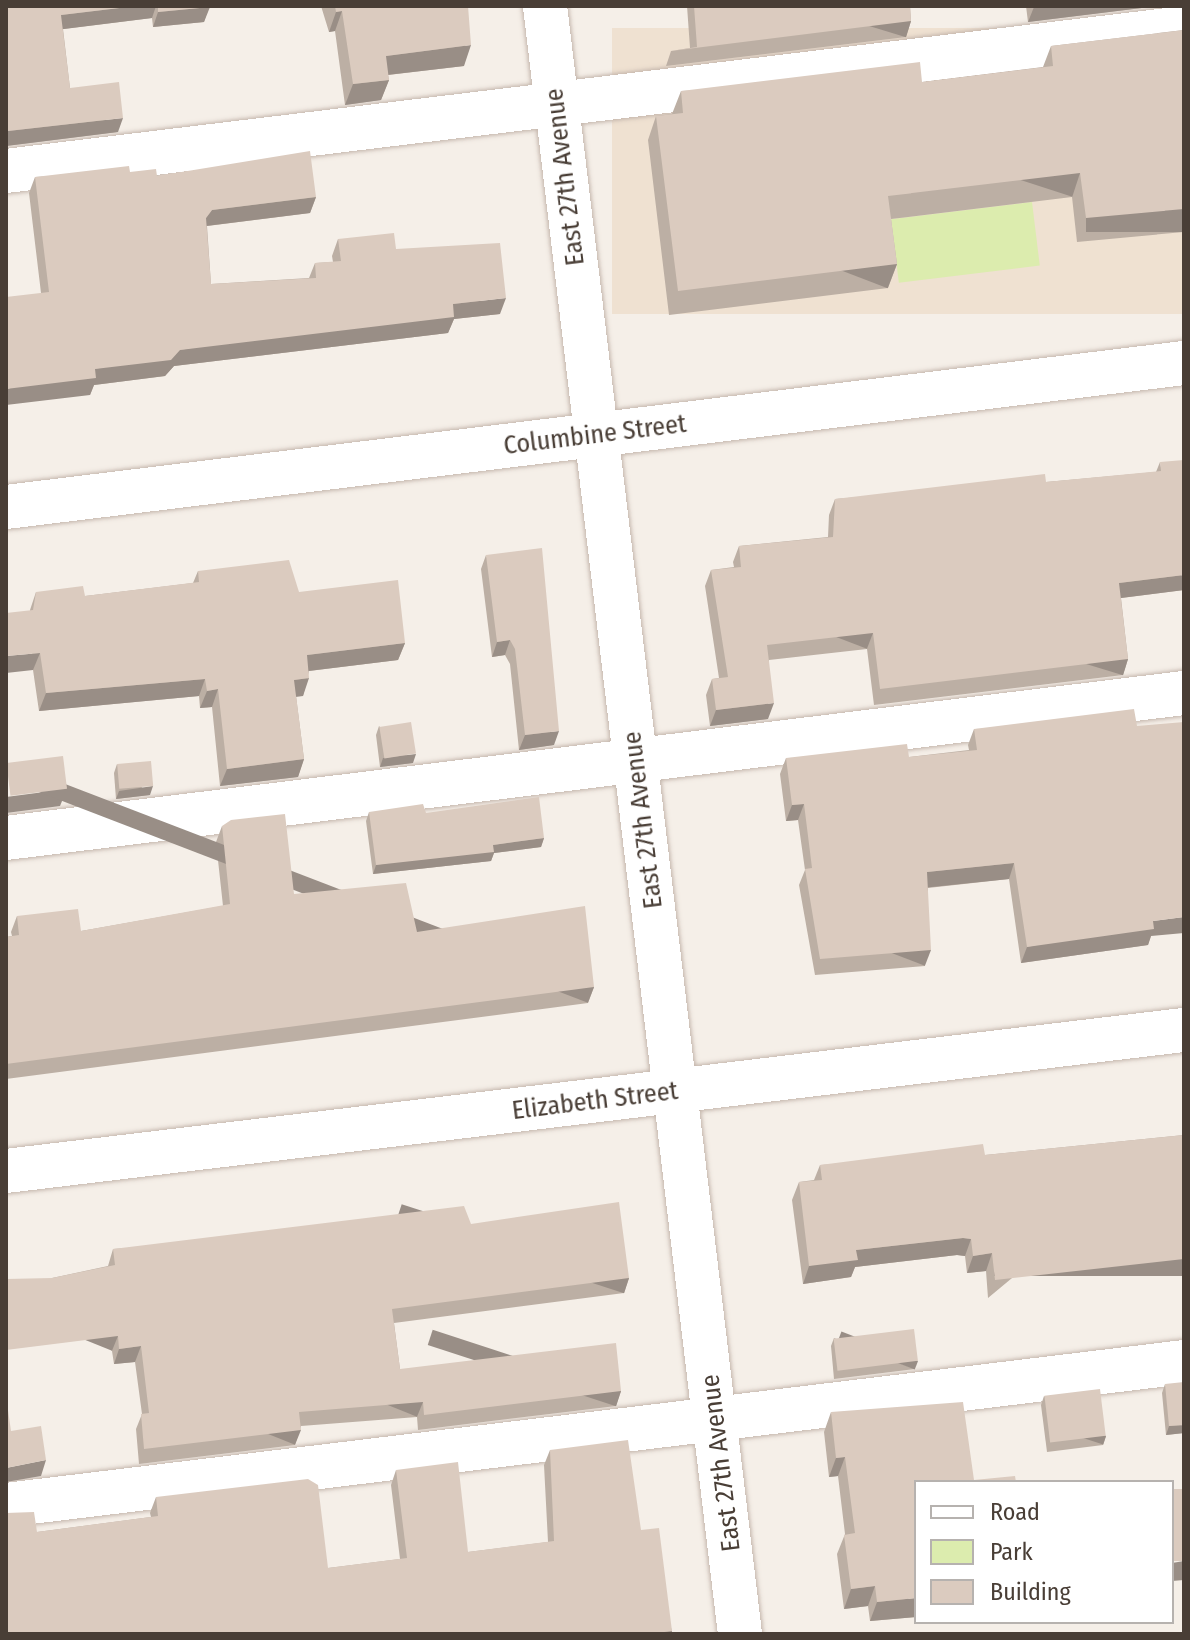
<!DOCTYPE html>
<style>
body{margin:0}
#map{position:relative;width:1190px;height:1640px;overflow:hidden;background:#f5efe8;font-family:"Fira Sans Condensed",sans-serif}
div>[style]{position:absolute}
.education>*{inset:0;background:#efe1d1;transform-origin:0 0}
.green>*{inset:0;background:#dcecae;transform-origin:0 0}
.roads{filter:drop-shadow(0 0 2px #c5b7ad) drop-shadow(0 0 2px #c5b7ad)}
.minor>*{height:44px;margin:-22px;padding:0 22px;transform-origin:22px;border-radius:22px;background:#fff}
.wall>*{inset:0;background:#bcafa4}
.shaded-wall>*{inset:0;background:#998e86;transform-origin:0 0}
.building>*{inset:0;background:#dbcbbf;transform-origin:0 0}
span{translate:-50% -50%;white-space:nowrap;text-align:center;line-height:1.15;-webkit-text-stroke:6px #fff;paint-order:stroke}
.street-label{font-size:26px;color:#493e36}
.frame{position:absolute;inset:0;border:8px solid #493e36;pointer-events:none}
.legend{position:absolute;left:914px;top:1480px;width:260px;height:144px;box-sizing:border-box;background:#fff;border:2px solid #b6b2af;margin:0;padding:10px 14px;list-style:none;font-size:24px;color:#493e36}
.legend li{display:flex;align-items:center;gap:16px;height:40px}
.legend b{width:40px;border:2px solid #b6b2af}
</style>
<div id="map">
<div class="education">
<div style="left:1184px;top:28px;width:286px;height:572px;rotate:90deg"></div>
</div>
<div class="green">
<div style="left:1032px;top:202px;width:64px;height:142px;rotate:83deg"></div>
</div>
<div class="roads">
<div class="minor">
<div style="left:545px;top:6px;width:1640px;rotate:83.17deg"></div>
<div style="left:6px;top:171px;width:1187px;rotate:-6.92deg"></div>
<div style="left:6px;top:507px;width:1187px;rotate:-6.97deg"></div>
<div style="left:6px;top:838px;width:1187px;rotate:-7.02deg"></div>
<div style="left:6px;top:1171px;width:1186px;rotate:-6.83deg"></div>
<div style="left:6px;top:1505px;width:1187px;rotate:-6.92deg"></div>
</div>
</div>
<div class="wall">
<div style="clip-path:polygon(6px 6px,209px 6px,204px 22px,153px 27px,152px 18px,63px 29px,70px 88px,118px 132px,6px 146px)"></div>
<div style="clip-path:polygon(321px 6px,468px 6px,464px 66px,388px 75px,389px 80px,381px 100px,345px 105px,335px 31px,329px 32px)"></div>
<div style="clip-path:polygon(687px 6px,910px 6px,911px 21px,906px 37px,666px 66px,671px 51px,690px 48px)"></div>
<div style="clip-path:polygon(1026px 6px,1158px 6px,1028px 22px)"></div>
<div style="clip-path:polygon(1184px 30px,1184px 232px,1077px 242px,1072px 197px,891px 219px,897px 264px,888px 288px,669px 315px,648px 140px,656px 116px,672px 114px,681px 91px,922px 82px,1043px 67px,1051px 46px)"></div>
<div style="clip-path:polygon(130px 172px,316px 197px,310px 213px,207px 226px,211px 284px,309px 278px,315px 263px,333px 262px,332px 256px,338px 239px,396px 249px,500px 314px,454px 319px,448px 333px,174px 366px,165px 376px,94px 385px,90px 395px,41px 293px,29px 193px,35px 177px)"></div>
<div style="clip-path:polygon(1160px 462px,1184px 590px,1121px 598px,1128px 659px,1123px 675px,874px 705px,867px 649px,769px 660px,768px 719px,710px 726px,706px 695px,712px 679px,719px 678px,705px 586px,711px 570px,734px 567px,733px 562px,739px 546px,828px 537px,829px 515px,835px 499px,1046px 482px,1156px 472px)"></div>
<div style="clip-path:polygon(486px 555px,554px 745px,519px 750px,510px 664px,505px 655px,492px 657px,481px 569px)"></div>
<div style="clip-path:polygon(198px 571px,299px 592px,405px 643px,398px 660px,309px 671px,303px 696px,296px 696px,304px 759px,298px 777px,220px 786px,212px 707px,200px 708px,199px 696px,39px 711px,33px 670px,30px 610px,36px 592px,85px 596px,193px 583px)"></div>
<div style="clip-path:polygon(379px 726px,413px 763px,380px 767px,376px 735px)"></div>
<div style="clip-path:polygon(1137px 726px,1151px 936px,1148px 945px,1021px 963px,1009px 879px,928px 888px,925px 966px,815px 975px,799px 885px,805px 870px,798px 820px,786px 821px,780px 774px,786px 758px,909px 757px,969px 750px,968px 745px,974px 729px)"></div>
<div style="clip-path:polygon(117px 764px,150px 795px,116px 799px,114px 773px)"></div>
<div style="clip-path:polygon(369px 812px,426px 813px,544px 838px,541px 847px,494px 853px,491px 861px,373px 874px,366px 821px)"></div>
<div style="clip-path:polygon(222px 826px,294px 894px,594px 987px,588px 1003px,6px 1079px,6px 937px,12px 936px,11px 932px,17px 916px,81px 931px,223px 906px,216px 842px)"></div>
<div style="clip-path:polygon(1184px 1135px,988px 1298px,986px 1271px,967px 1273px,965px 1256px,957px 1255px,855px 1267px,851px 1277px,803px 1284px,792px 1200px,799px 1182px,814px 1180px,820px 1165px,985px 1155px)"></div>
<div style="clip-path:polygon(471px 1224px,629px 1278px,624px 1293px,394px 1323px,400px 1369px,621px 1391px,616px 1406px,418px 1430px,417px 1417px,301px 1426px,295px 1445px,139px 1464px,136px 1429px,142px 1414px,135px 1362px,114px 1364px,112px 1351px,52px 1278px,108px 1266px,113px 1249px)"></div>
<div style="clip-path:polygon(834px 1338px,915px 1369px,834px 1379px,831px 1346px)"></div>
<div style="clip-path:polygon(1165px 1384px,1184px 1433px,1166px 1435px,1162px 1393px)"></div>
<div style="clip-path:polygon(1044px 1396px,1106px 1436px,1103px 1445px,1047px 1452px,1041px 1405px)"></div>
<div style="clip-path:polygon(831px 1412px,916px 1617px,870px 1621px,868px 1606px,844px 1609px,837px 1554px,845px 1534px,838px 1476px,829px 1477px,824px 1432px)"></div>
<div style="clip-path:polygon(550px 1450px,641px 1530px,672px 1631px,671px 1634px,6px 1634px,37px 1532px,151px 1517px,150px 1513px,156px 1497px,328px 1568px,400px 1559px,391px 1485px,396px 1470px,468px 1552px,548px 1542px,544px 1465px)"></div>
</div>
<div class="shaded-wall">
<div style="clip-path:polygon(136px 6px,156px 6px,152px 18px,56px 30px,61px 15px)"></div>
<div style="clip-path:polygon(1038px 6px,1158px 6px,1028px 22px,1034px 7px)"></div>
<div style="clip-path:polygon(210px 7px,204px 22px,153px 27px,158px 12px)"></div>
<div style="clip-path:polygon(342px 11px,335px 31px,329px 32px,336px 12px)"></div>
<div style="left:911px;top:21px;width:17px;height:242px;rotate:107deg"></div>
<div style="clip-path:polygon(471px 45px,464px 66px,378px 76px,386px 56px)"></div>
<div style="clip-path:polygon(389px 80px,381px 100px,345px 105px,353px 84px)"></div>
<div style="clip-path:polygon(123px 118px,118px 132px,6px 146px,6px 133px,8px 131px)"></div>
<div style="left:1080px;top:173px;width:25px;height:193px;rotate:108deg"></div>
<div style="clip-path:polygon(316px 197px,310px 213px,206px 226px,206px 218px,212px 210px)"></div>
<div style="left:1184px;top:209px;width:23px;height:98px;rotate:90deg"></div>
<div style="left:897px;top:264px;width:26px;height:221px;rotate:111deg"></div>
<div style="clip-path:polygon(506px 298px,500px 314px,454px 319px,448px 333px,174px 366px,165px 376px,94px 385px,90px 395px,6px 405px,6px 389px,180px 350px,453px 304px)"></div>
<div style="clip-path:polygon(1184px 575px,1184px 590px,1113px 599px,1119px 583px)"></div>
<div style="left:873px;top:633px;width:17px;height:107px;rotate:111deg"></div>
<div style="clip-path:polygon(510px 640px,505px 655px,492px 657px,497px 642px)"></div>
<div style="clip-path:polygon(405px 643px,398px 660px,300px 672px,307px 655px)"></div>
<div style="clip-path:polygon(40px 653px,33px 670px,6px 673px,6px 656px)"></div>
<div style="left:1128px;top:659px;width:17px;height:250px;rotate:107deg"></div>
<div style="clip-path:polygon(309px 678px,303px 696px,288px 698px,294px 680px)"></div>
<div style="clip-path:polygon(205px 679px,199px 696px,39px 711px,46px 693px)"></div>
<div style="clip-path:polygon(218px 689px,212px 707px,200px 708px,207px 691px)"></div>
<div style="clip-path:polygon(774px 703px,768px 719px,710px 726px,716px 710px)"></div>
<div style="clip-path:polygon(559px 731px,554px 745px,519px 750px,525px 735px)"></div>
<div style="clip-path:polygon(416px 754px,413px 763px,380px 767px,383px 758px)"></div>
<div style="clip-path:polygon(304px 759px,298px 777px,220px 786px,227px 769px)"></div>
<div style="clip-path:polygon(153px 786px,150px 795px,116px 799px,119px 791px)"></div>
<div style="clip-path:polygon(67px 789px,60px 806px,6px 813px,6px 797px)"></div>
<div style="clip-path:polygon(804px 804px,798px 820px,786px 821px,792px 805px)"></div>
<div style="clip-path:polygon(544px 838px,541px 847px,494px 853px,491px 861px,373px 874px,376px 865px,493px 845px)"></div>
<div style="clip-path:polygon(1014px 863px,1009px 879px,922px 888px,927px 872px)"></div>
<div style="clip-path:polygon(1184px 917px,1184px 933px,1151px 936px,1148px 945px,1021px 963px,1027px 947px,1153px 921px)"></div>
<div style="left:931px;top:950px;width:17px;height:111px;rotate:111deg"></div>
<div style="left:594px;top:987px;width:17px;height:593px;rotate:111deg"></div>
<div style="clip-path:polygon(963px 1238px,971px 1239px,965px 1256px,957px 1255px,855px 1267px,851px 1277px,803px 1284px,809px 1266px,856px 1250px)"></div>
<div style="clip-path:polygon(992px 1253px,986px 1271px,967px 1273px,973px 1256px)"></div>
<div style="left:1184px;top:1259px;width:17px;height:190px;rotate:90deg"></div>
<div style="left:629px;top:1278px;width:16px;height:239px;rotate:108deg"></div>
<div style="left:118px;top:1336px;width:16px;height:113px;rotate:112deg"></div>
<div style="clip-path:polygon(141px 1346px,135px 1362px,114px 1364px,119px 1349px)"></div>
<div style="left:918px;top:1361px;width:9px;height:82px;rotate:111deg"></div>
<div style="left:621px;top:1391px;width:16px;height:198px;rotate:108deg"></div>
<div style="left:423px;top:1402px;width:16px;height:124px;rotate:112deg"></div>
<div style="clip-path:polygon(1184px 1425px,1184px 1433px,1166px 1435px,1169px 1426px)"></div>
<div style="left:301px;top:1430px;width:16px;height:158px;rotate:112deg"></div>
<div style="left:1106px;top:1436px;width:9px;height:56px;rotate:108deg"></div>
<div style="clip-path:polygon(845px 1457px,838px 1476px,829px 1477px,836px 1458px)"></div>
<div style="clip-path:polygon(46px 1460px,41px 1476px,6px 1482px,6px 1468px)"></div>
<div style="clip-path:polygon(1184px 1561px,1184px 1580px,1172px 1581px,1172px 1563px)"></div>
<div style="clip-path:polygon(875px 1586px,868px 1606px,844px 1609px,851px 1589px)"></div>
<div style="clip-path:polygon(916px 1598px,916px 1617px,870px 1621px,877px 1602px)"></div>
<div style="clip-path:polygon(672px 1631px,671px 1634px,648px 1634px)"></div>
</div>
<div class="building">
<div style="clip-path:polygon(6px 6px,136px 6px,61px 15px,70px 88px,119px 82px,123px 118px,8px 131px,6px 133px)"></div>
<div style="clip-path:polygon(158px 6px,209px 6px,210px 7px,158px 12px)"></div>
<div style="clip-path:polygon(335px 6px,468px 6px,471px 45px,386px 56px,389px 80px,353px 84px,342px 11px,336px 12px)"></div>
<div style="clip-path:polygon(694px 6px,910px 6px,911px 21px,671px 51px,697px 47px)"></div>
<div style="clip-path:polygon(1184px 30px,1184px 209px,1086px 218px,1080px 173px,888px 196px,897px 264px,678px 291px,656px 116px,683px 113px,681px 91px,920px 62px,922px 82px,1053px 66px,1051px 46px)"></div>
<div style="clip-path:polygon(310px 151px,316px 197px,212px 210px,206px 218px,211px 284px,316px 278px,315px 263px,341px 261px,338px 239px,394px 233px,396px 249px,500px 243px,506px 298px,453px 304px,454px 317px,180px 350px,171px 360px,95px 369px,96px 378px,6px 389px,6px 297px,49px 292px,35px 177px,129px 166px,130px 172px,156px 169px,157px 176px)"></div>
<div style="clip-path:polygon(1184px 460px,1184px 575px,1119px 583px,1128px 659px,880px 689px,873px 633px,767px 645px,774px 703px,716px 710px,712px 679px,728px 677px,711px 570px,741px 567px,739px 546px,833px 537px,835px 499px,1045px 474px,1046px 482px,1161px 471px,1160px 462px)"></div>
<div style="clip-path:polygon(542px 548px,559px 731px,525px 735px,515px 649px,510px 640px,497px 642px,486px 555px)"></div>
<div style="clip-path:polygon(289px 560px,299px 592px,398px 580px,405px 643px,307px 655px,309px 678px,294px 680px,304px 759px,227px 769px,218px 689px,207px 691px,205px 679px,46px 693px,40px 653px,6px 656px,6px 613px,33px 610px,36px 592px,83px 586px,85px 596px,199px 582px,198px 571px)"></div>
<div style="clip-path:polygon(1134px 709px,1137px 726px,1184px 722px,1184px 917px,1153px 921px,1154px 929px,1027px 947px,1014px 863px,927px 872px,931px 950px,820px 959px,805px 869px,812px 868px,804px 804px,792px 805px,786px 758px,907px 744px,909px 757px,977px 750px,974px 729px)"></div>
<div style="left:411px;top:722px;width:32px;height:32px;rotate:81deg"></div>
<div style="left:63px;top:756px;width:33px;height:57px;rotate:83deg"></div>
<div style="left:151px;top:761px;width:25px;height:34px;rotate:85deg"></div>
<div style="clip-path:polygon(539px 797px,544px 838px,493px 845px,494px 852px,376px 865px,369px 812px,423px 804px,426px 813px)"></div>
<div style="clip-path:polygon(285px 814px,294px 894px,406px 883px,417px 932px,585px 906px,594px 987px,6px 1064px,6px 937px,19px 935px,17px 916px,78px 909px,81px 931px,230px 904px,222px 826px,231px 820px)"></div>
<div style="clip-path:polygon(1184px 1135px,1184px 1259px,995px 1280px,992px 1253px,973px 1256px,971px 1239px,963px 1238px,856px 1250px,858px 1260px,809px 1266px,799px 1182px,822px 1180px,820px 1165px,983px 1144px,985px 1155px)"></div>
<div style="clip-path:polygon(619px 1202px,629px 1278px,392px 1309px,400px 1369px,616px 1343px,621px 1391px,424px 1415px,423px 1402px,299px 1412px,301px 1430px,144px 1449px,141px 1414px,149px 1413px,141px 1346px,119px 1349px,118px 1336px,6px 1350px,6px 1279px,52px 1278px,115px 1265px,113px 1249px,464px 1206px,471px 1224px)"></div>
<div style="left:914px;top:1329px;width:32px;height:81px;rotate:83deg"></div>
<div style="clip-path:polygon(1184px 1382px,1184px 1425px,1169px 1426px,1165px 1384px)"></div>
<div style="left:1100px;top:1389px;width:47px;height:56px;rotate:83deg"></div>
<div style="clip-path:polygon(6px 1396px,11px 1431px,41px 1426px,46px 1460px,6px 1468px)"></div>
<div style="clip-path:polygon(963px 1402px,974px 1480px,1015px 1476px,1016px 1482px,916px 1482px,916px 1598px,877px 1602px,875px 1586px,851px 1589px,844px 1535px,855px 1533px,845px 1457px,836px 1458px,831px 1412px)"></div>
<div style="clip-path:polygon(628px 1440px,641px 1530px,659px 1528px,672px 1631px,648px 1634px,6px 1634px,6px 1513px,34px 1512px,37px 1532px,158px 1516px,156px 1497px,308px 1479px,318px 1485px,328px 1568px,407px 1558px,396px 1470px,458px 1462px,468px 1552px,554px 1541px,550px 1450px)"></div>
<div style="left:1184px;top:1489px;width:72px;height:12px;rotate:90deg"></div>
</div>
<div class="street-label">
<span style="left:565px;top:177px;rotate:-97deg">East 27th Avenue</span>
<span style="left:595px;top:435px;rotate:-7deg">Columbine Street</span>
<span style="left:643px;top:820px;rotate:-97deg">East 27th Avenue</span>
<span style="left:595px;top:1101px;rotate:-7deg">Elizabeth Street</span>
<span style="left:721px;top:1463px;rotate:-97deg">East 27th Avenue</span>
</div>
<div class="frame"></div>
<ul class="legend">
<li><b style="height:10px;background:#fff"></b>Road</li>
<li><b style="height:22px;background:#dcecae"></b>Park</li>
<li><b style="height:22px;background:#dbcbbf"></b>Building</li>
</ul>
</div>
